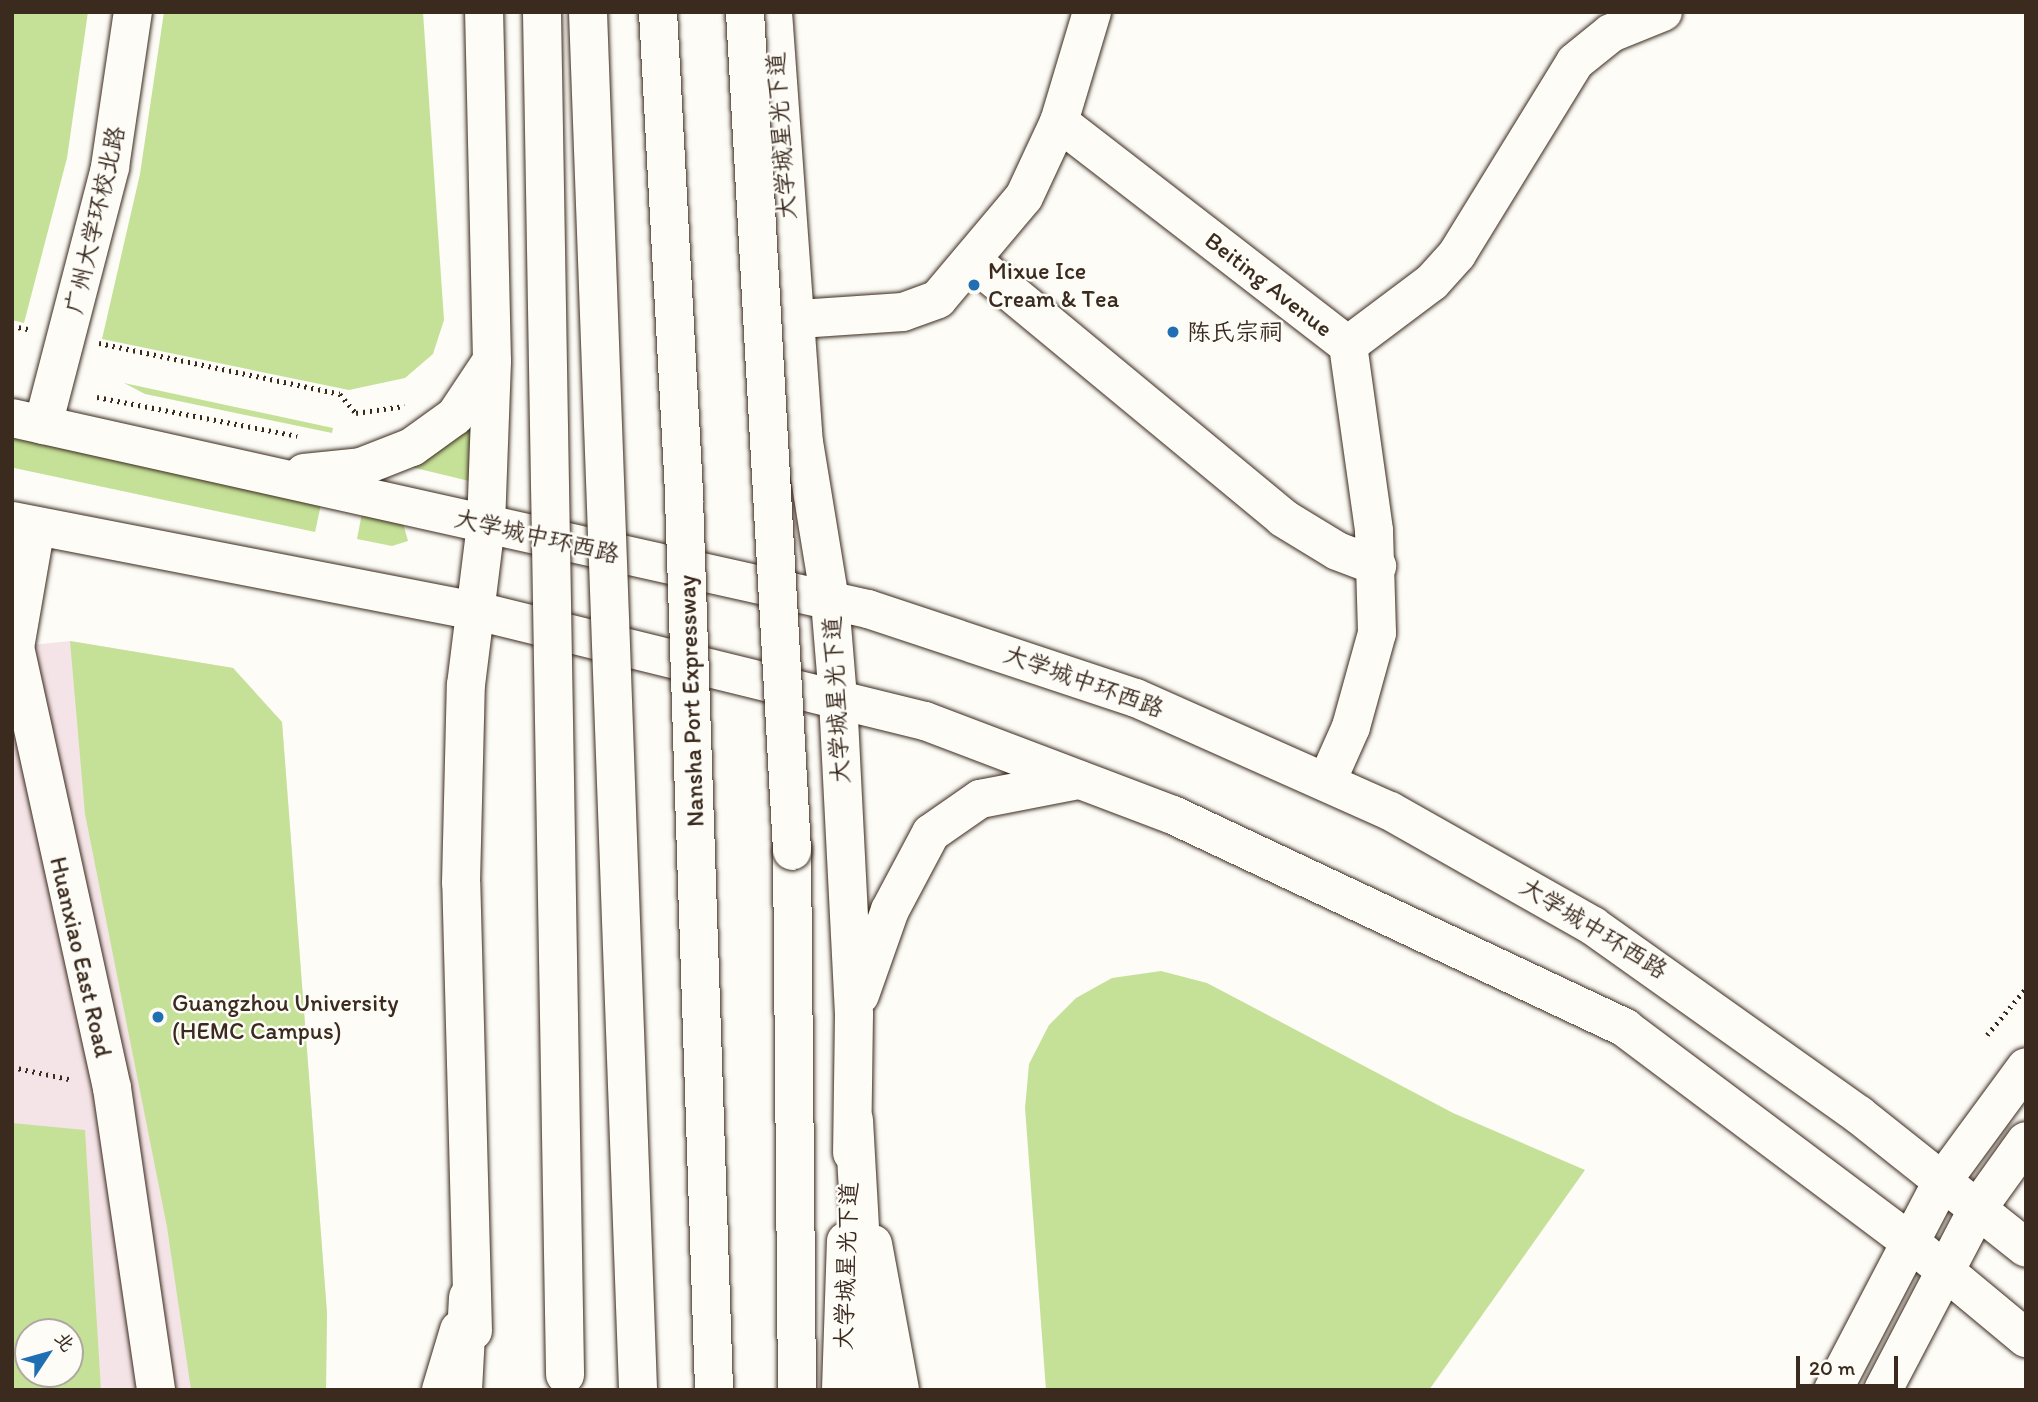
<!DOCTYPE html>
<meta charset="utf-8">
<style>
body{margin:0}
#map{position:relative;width:2038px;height:1402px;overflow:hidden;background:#fdfcf7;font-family:Itim,"LXGW WenKai TC",sans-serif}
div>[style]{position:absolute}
.built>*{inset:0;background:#f5e4e7}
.green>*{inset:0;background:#c5e198;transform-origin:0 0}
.path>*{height:4.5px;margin-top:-2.25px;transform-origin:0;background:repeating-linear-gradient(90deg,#3b2a1e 0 2px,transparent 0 7px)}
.roads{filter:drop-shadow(0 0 2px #3b2a1e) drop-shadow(0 0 2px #3b2a1e)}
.minor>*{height:38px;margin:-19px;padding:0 19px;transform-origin:19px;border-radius:19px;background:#fdfcf7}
.major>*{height:38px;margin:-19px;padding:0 19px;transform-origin:19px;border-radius:19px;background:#fdfcf7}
.highway>*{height:38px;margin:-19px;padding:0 19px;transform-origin:19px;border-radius:19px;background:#fdfcf7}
.bridges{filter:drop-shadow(0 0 2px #3b2a1e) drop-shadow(0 0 2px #3b2a1e)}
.highway-bridge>*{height:38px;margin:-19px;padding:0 19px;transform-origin:19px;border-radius:19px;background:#fdfcf7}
.dots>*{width:19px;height:19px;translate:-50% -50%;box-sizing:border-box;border:4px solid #fdfcf7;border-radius:50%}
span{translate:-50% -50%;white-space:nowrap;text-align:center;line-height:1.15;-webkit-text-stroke:5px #fdfcf7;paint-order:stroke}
.street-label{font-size:24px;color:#3b2a1e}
.poi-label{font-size:24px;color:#3b2a1e}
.left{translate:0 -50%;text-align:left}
.frame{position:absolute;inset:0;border:14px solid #3b2a1e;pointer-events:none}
.north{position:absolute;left:14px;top:1318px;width:70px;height:70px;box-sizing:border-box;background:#fdfcf7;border:2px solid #afa8a0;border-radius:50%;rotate:54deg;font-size:19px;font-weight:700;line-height:28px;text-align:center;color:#3b2a1e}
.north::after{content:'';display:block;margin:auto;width:24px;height:32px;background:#1f6fb2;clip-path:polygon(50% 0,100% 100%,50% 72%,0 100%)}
.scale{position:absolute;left:1796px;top:1356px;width:102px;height:32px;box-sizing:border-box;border:4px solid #3b2a1e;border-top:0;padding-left:9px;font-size:21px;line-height:24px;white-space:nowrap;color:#3b2a1e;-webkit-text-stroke:5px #fdfcf7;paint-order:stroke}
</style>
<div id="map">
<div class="built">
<div style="clip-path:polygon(evenodd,70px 641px,233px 668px,282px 722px,327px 1313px,326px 1390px,12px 1390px,12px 647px,70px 641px,28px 1332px,70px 1332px,70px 1374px,28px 1374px,28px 1332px)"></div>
</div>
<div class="green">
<div style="clip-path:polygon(12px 12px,88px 12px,67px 158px,24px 323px,12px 320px)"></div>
<div style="clip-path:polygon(164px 12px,423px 12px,444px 320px,433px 354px,405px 378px,349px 390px,102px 339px,140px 174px)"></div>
<div style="clip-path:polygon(124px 383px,333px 428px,332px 433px,145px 394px)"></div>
<div style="clip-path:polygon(482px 401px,486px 485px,411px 467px)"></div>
<div style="left:12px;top:438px;width:316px;height:29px;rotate:12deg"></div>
<div style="clip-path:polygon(362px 513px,403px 523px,408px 541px,392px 546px,357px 539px)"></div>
<div style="clip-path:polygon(70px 641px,233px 668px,282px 722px,327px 1313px,326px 1390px,191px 1390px,167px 1227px,85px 814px)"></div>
<div style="clip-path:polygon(1161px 971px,1207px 983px,1453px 1113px,1585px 1170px,1429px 1390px,1046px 1390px,1025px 1108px,1029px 1064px,1049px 1025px,1076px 998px,1112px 978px)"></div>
<div style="clip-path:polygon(evenodd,12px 1123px,85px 1130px,101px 1390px,12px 1390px,12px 1123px,28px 1332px,70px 1332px,70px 1374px,28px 1374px,28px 1332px)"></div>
</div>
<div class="path">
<div style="left:12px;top:326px;width:20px;rotate:11deg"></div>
<div style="left:99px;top:343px;width:246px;rotate:11.9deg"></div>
<div style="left:340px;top:394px;width:25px;rotate:50deg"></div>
<div style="left:356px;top:413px;width:49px;rotate:-8.3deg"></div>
<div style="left:97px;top:397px;width:204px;rotate:11deg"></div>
<div style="left:1987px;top:1035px;width:61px;rotate:-50.3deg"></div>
<div style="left:12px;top:1067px;width:62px;rotate:12deg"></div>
</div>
<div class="roads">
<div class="minor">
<div style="left:1092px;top:12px;width:115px;rotate:106.7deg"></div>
<div style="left:1059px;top:122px;width:365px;rotate:37.7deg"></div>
<div style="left:1348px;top:345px;width:188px;rotate:82deg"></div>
<div style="left:1374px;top:531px;width:102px;rotate:88.3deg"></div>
<div style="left:1377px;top:633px;width:98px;rotate:105.5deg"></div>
<div style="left:1351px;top:727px;width:59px;rotate:114deg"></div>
<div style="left:974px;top:262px;width:401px;rotate:39.6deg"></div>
<div style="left:1283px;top:518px;width:63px;rotate:31.4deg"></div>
<div style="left:1337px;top:551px;width:43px;rotate:20.6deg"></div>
<div style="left:814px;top:318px;width:89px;rotate:-3.9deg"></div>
<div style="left:903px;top:312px;width:37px;rotate:-20deg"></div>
<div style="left:938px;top:299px;width:133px;rotate:-49.9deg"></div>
<div style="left:1024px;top:197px;width:83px;rotate:-65deg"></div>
<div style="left:1348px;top:345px;width:105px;rotate:-36.9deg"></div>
<div style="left:1432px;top:282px;width:38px;rotate:-48deg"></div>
<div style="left:1457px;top:254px;width:225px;rotate:-58.4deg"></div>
<div style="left:1575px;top:62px;width:46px;rotate:-38.9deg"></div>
<div style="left:1611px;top:33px;width:56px;rotate:-22deg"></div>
<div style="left:43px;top:425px;width:267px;rotate:-75.4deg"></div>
<div style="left:110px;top:167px;width:157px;rotate:-81.6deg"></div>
<div style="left:36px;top:526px;width:123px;rotate:99.8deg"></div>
<div style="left:15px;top:647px;width:452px;rotate:77.6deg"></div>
<div style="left:112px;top:1088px;width:305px;rotate:81.7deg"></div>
<div style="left:873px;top:1244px;width:148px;rotate:79.5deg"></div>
<div style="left:441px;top:1390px;width:63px;rotate:-73.3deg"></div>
</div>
<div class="major">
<div style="left:773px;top:12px;width:431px;rotate:85.9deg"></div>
<div style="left:804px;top:442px;width:161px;rotate:80.7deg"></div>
<div style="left:830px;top:601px;width:98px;rotate:85.3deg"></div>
<div style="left:838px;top:699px;width:315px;rotate:87.1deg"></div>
<div style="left:854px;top:1014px;width:139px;rotate:90.8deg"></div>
<div style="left:12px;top:418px;width:877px;rotate:12.58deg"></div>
<div style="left:868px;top:609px;width:282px;rotate:18.4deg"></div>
<div style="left:1136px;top:698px;width:278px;rotate:24deg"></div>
<div style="left:1390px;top:811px;width:233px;rotate:29.5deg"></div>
<div style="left:1593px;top:926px;width:326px;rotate:35.4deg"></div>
<div style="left:1859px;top:1115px;width:213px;rotate:38.5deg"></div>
<div style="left:304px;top:473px;width:57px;rotate:-6deg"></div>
<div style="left:361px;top:467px;width:55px;rotate:-21.4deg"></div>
<div style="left:412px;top:447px;width:53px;rotate:-35.8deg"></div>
<div style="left:455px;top:416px;width:65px;rotate:-56.3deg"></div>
<div style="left:12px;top:521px;width:474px;rotate:11deg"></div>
<div style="left:477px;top:611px;width:461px;rotate:13.8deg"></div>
<div style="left:925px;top:721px;width:265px;rotate:20.8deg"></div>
<div style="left:1173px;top:815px;width:500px;rotate:25.2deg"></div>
<div style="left:1625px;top:1028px;width:355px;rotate:36.9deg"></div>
<div style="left:1909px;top:1241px;width:152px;rotate:39.7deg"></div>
<div style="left:860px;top:995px;width:90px;rotate:-70.6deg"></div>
<div style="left:890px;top:910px;width:87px;rotate:-62deg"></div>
<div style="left:931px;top:833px;width:60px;rotate:-34.8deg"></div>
<div style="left:980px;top:799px;width:101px;rotate:-10.9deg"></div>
<div style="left:473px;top:1331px;width:448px;rotate:-91.5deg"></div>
<div style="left:461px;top:883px;width:198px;rotate:-88.6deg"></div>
<div style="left:466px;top:685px;width:161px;rotate:-82.9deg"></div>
<div style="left:486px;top:525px;width:164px;rotate:-87.9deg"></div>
<div style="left:492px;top:361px;width:349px;rotate:-91.3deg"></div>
<div style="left:841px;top:1390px;width:149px;rotate:-88.1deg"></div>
<div style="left:1833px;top:1390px;width:237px;rotate:-62.4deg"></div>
<div style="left:1943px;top:1180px;width:140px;rotate:-53.7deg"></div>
<div style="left:1883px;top:1390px;width:205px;rotate:-62.4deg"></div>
<div style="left:1978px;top:1208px;width:82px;rotate:-54.4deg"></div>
</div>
<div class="highway">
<div style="left:792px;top:851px;width:539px;rotate:89.47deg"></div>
<div style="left:854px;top:1120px;width:270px;rotate:86.8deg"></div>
<div style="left:463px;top:1390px;width:93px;rotate:-86.9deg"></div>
</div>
</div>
<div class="bridges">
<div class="highway-bridge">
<div style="left:542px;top:12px;width:1363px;rotate:89.03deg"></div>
<div style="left:588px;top:12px;width:1379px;rotate:87.92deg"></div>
<div style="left:658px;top:12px;width:487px;rotate:86.9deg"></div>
<div style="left:684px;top:498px;width:893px;rotate:88.07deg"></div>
<div style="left:745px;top:12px;width:840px;rotate:86.79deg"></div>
</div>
</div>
<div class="dots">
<div style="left:974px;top:285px;background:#1f6fb2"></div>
<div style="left:1173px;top:332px;background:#1f6fb2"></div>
<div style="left:158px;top:1017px;background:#1f6fb2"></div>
</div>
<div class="street-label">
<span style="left:781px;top:136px;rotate:-94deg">大学城星光下道</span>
<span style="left:95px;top:220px;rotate:-77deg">广州大学环校北路</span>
<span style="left:1269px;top:284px;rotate:38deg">Beiting Avenue</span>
<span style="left:537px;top:536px;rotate:13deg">大学城中环西路</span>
<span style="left:1084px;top:681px;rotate:20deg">大学城中环西路</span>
<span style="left:836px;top:700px;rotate:-93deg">大学城星光下道</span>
<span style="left:691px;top:701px;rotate:-92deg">Nansha Port Expressway</span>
<span style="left:1594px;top:928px;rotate:32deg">大学城中环西路</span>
<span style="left:81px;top:957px;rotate:77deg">Huanxiao East Road</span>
<span style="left:846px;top:1266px;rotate:-88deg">大学城星光下道</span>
</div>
<div class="poi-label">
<span class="left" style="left:988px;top:285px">Mixue Ice<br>Cream &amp; Tea</span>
<span class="left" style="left:1187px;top:332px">陈氏宗祠</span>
<span class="left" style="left:172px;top:1017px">Guangzhou University<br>(HEMC Campus)</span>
</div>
<div class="frame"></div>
<div class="north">北</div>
<div class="scale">20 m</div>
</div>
